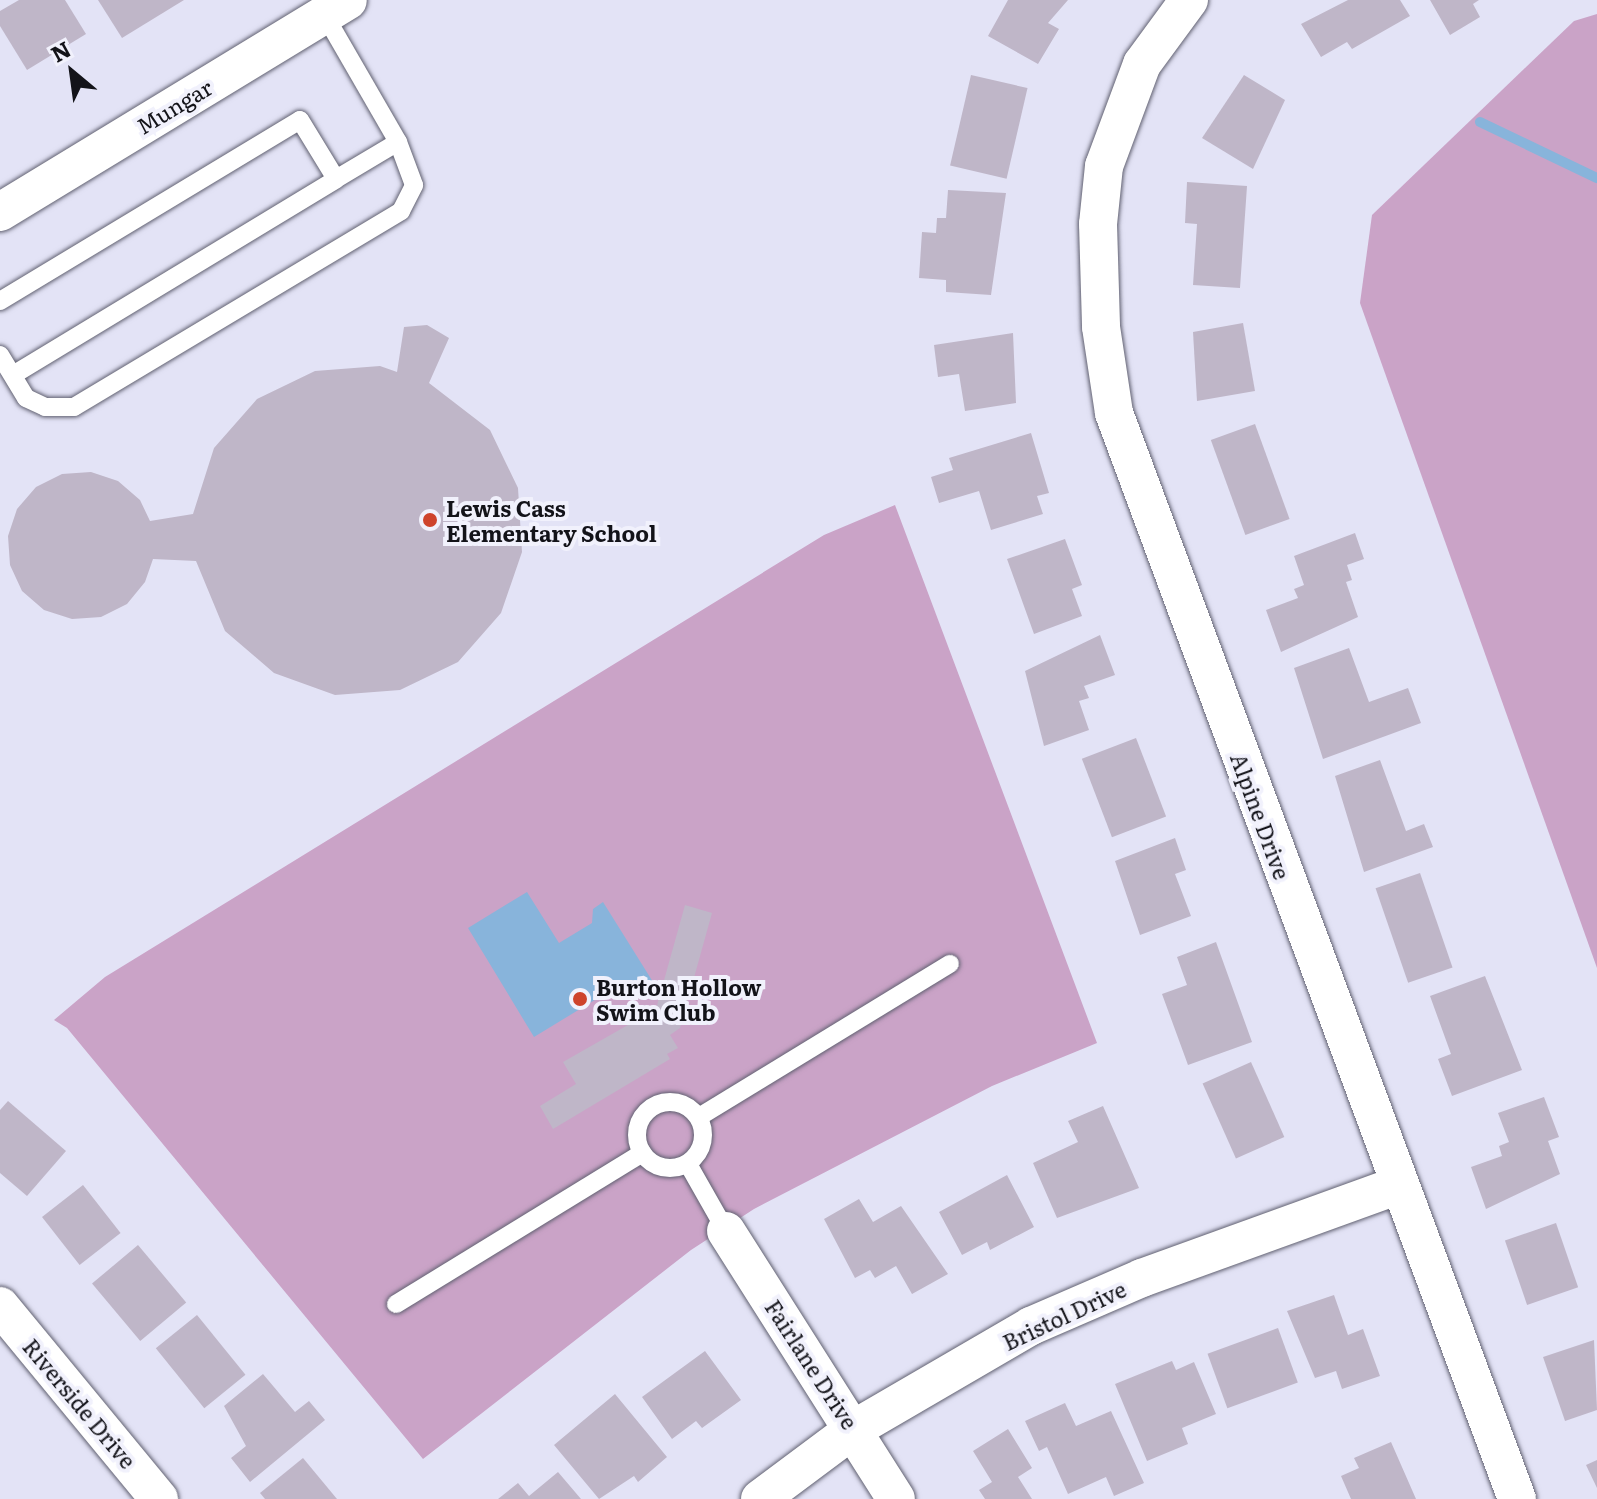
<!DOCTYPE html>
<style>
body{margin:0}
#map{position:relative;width:1597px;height:1499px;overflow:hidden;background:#e3e3f6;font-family:Literata,serif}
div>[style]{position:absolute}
.green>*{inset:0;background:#caa3c7}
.water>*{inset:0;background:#88b4db}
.stream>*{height:10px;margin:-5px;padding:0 5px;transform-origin:5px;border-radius:5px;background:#88b4db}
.building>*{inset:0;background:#bfb6c8;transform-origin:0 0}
.roads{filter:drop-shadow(0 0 2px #616171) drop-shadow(0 0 2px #616171)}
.lane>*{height:18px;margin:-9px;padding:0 9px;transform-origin:9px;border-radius:9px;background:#fff}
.lane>.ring{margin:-9px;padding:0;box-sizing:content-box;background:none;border:18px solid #fff;border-radius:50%}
.street>*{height:38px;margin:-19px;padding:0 19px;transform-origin:19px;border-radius:19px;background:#fff}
.dots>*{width:22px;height:22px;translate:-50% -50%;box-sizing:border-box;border:4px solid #f1f1fc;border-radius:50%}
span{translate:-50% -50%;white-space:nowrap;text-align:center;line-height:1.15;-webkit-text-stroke:8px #f1f1fc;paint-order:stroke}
.street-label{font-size:22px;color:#131319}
.poi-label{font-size:22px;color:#131319;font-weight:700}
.left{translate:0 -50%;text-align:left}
.north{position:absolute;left:32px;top:32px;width:80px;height:80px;-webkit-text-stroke:6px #f1f1fc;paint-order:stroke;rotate:331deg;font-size:22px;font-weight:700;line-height:32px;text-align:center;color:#131319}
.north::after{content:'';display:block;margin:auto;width:28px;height:36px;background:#131319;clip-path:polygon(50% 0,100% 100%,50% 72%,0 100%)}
</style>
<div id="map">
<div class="green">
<div style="clip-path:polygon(1597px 14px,1597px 968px,1360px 303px,1372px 215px,1574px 21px)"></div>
<div style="clip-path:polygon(895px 505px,1097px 1043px,992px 1086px,754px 1209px,691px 1250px,423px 1459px,67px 1028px,54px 1020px,105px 977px,824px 535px)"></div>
</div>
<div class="water">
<div style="clip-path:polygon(527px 892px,559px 943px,592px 923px,593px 909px,603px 902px,653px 982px,641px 989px,626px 981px,534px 1037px,468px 928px)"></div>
</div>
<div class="stream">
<div style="left:1480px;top:122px;width:130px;rotate:25.6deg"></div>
</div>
<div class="building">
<div style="clip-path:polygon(19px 0,65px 0,86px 34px,27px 70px,0 26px,0 11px)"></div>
<div style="clip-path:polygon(98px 0,184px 0,122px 38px)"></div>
<div style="clip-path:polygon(1008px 0,1068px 0,1048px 23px,1059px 29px,1038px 64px,988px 36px)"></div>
<div style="clip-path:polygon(1348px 0,1400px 0,1410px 16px,1352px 49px,1347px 42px,1321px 57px,1301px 24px)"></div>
<div style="clip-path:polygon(1430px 0,1479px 0,1473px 4px,1480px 17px,1450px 35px)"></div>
<div style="left:971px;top:75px;width:58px;height:93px;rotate:13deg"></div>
<div style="clip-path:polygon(1244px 75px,1285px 100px,1253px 169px,1202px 138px)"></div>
<div style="clip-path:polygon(1187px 182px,1247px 186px,1240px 288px,1193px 285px,1197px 224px,1185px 223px)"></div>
<div style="clip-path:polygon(948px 190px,1006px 193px,991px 295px,946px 292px,946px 280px,919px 278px,922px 232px,936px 233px,937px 218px,946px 218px)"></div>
<div style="clip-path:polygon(1243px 323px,1255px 391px,1197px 401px,1193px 332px)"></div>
<div style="clip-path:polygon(427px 325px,449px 338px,429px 383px,490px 430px,518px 488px,522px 552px,501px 613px,458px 662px,400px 690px,335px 695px,274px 673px,225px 631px,196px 561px,153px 559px,145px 582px,127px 604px,101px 617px,72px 619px,44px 610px,22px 591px,10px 565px,8px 536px,17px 509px,36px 487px,62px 474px,91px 472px,118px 481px,140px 500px,150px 521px,193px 514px,214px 448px,257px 399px,315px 371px,380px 366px,397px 372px,404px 327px)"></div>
<div style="clip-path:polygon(1013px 333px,1016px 403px,965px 411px,959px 374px,938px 377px,934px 345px)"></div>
<div style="left:1255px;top:424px;width:101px;height:47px;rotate:70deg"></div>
<div style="clip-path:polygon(1031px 433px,1049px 493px,1037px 496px,1043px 514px,991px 530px,979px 491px,939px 503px,931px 477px,953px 470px,949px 458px)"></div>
<div style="clip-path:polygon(1355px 533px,1364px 559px,1347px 565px,1352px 580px,1346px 582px,1358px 617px,1281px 652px,1266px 610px,1298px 598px,1294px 589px,1304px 585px,1294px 556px)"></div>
<div style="clip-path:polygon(1065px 539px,1082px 585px,1072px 589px,1082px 616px,1034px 634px,1007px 559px)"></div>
<div style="clip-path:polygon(1100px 635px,1115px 675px,1084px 686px,1089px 698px,1079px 701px,1089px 730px,1044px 746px,1025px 671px)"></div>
<div style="clip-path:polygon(1349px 648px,1369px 702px,1408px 688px,1421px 723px,1323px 759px,1294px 668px)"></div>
<div style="left:1136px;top:738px;width:84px;height:58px;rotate:69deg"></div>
<div style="clip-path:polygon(1380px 760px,1406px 831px,1424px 824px,1433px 847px,1364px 872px,1335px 776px)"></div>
<div style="clip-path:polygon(1175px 838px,1186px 870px,1175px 874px,1191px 916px,1140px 935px,1115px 861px)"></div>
<div style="left:1420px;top:873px;width:100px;height:47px;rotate:71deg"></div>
<div style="clip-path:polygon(685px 905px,712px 913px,680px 1028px,670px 1035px,678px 1048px,667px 1054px,670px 1059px,553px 1129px,540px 1106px,576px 1084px,563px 1062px,656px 1009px)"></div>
<div style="clip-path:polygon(1216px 942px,1252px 1042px,1188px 1065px,1162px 994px,1187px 985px,1177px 957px)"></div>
<div style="clip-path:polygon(1485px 976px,1522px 1070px,1452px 1096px,1438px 1059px,1451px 1054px,1430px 996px)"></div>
<div style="left:1251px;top:1062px;width:82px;height:53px;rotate:66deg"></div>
<div style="clip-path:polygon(1544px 1097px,1559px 1137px,1548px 1141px,1560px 1174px,1486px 1209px,1471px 1167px,1502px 1156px,1499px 1146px,1509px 1142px,1498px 1113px)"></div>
<div style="clip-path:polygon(8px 1101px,66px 1151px,27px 1196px,0 1173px,0 1110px)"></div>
<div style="clip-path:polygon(1103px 1106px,1139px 1188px,1057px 1218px,1033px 1163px,1078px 1142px,1068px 1121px)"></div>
<div style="clip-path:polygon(1007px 1175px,1034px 1227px,990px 1250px,987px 1242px,962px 1255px,939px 1212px)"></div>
<div style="left:83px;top:1185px;width:61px;height:52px;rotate:52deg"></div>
<div style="clip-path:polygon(859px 1199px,873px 1222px,901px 1206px,948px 1274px,912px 1294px,896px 1266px,875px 1278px,870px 1270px,855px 1278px,824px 1219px)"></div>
<div style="left:1556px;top:1223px;width:68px;height:54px;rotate:71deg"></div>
<div style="left:138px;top:1245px;width:75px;height:60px;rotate:50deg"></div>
<div style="clip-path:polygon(1334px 1295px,1348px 1335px,1363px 1329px,1380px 1376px,1342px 1389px,1336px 1371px,1315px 1378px,1287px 1311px)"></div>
<div style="left:197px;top:1315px;width:77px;height:53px;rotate:51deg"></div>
<div style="left:1278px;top:1328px;width:58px;height:75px;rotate:70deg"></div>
<div style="clip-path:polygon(1594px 1340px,1597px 1410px,1565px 1421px,1543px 1357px)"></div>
<div style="clip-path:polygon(705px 1351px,741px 1400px,702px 1428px,696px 1421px,672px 1439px,642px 1397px)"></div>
<div style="clip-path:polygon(1172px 1361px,1176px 1370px,1194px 1362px,1216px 1414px,1182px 1428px,1188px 1444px,1147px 1461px,1115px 1384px)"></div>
<div style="clip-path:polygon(263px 1374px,295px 1412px,309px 1401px,325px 1420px,250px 1482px,231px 1458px,246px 1446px,224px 1406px)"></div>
<div style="clip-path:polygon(615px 1394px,667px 1457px,638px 1482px,634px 1476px,599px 1499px,554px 1445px)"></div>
<div style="clip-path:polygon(1065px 1403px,1076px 1426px,1111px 1411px,1144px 1483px,1114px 1496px,1106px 1477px,1068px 1494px,1047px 1447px,1039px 1451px,1025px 1421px)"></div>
<div style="clip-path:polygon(1008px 1429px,1032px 1468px,1018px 1477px,1032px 1499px,985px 1499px,979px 1490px,992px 1482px,973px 1451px)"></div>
<div style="clip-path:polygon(1391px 1442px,1416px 1499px,1351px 1499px,1341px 1476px,1359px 1468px,1354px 1458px)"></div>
<div style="clip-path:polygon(303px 1458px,337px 1499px,265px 1499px,260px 1493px)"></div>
<div style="clip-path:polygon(1597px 1460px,1597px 1488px,1586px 1465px)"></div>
<div style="clip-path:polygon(558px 1472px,581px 1499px,498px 1499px,518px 1483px,529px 1496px)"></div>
</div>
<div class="roads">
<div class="lane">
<div style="left:0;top:301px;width:350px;rotate:-31.1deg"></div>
<div style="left:300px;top:120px;width:69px;rotate:58.6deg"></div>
<div style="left:336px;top:179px;width:72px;rotate:-30.8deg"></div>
<div style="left:398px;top:142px;width:148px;rotate:-120deg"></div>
<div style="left:0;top:355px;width:50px;rotate:58.8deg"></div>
<div style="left:26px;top:398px;width:21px;rotate:25deg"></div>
<div style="left:45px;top:407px;width:29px"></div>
<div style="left:74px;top:407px;width:381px;rotate:-30.9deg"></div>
<div style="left:401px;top:211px;width:29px;rotate:-63deg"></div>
<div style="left:414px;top:185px;width:46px;rotate:-110.4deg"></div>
<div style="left:13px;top:375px;width:378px;rotate:-31.2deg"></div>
<div class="ring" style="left:637px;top:1102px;width:48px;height:48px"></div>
<div style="left:699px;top:1117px;width:294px;rotate:-31.4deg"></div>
<div style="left:688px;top:1164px;width:77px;rotate:60.4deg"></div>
<div style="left:396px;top:1304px;width:289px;rotate:-31.5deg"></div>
</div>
<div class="street">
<div style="left:1189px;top:0;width:79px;rotate:126.3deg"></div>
<div style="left:1142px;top:64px;width:109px;rotate:110.4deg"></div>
<div style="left:1104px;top:166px;width:58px;rotate:95.9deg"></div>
<div style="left:1098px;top:224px;width:103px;rotate:88.3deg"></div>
<div style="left:1101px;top:327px;width:87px;rotate:81.4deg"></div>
<div style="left:1114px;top:413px;width:1158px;rotate:69.64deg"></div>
<div style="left:0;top:212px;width:407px;rotate:-31.3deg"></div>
<div style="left:726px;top:1231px;width:317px;rotate:57.6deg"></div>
<div style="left:0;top:1306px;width:250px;rotate:50.5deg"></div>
<div style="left:760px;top:1499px;width:117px;rotate:-36.7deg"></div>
<div style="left:854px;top:1429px;width:205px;rotate:-30.2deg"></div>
<div style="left:1031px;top:1326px;width:121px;rotate:-23.4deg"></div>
<div style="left:1142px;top:1278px;width:270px;rotate:-19.9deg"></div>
</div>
</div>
<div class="dots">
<div style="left:430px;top:520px;background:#ce432c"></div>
<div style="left:580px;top:999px;background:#ce432c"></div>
</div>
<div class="street-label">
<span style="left:174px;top:106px;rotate:-31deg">Mungar</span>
<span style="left:1261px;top:816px;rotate:70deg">Alpine Drive</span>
<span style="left:1064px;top:1315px;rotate:-25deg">Bristol Drive</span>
<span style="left:812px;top:1364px;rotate:57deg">Fairlane Drive</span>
<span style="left:80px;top:1403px;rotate:50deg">Riverside Drive</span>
</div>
<div class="poi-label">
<span class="left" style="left:446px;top:520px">Lewis Cass<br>Elementary School</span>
<span class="left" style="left:596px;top:999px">Burton Hollow<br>Swim Club</span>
</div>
<div class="north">N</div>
</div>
